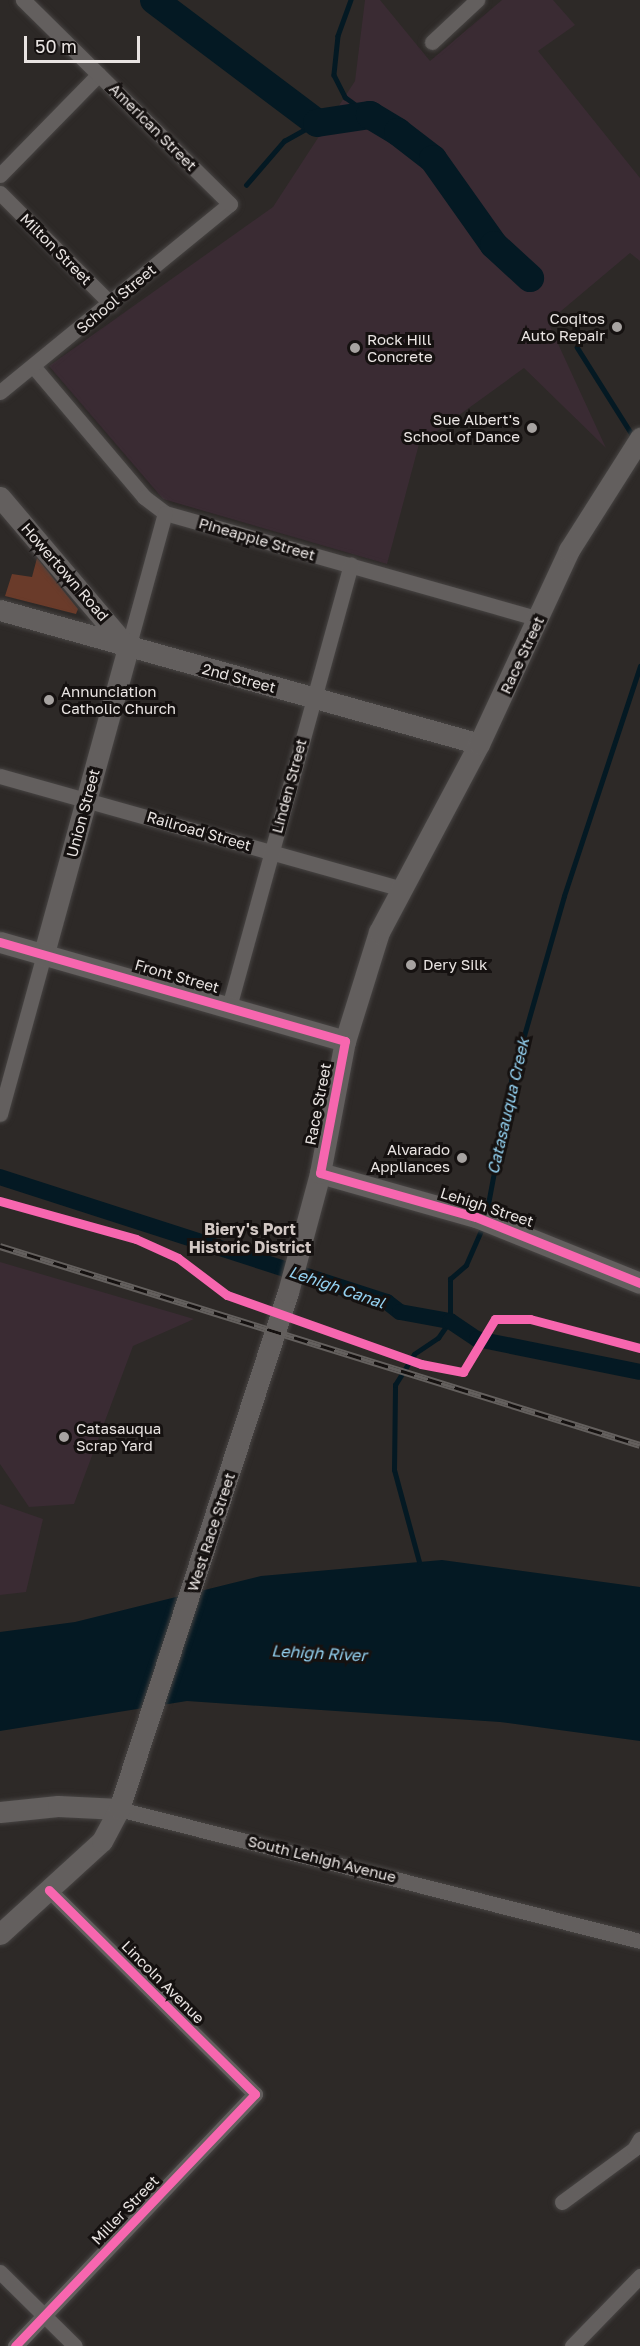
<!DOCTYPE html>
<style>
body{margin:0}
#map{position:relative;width:640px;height:2346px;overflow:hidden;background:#2d2927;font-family:"Golos Text",sans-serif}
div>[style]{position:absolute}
.industrial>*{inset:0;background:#3a2b33}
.green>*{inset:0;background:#6a3b2a}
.water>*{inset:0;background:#041923}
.stream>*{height:4.5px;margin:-2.25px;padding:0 2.25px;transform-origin:2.25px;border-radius:2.25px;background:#041923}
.canal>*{height:16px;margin:-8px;padding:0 8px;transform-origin:8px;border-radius:8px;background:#041923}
.river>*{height:28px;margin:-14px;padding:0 14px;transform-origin:14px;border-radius:14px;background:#041923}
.roads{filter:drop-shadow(0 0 2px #474443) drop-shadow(0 0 2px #474443)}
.street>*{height:15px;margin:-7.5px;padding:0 7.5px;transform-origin:7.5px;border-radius:7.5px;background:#635f5e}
.secondary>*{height:21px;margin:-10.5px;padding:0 10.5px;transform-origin:10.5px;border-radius:10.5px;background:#635f5e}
.rail>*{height:7px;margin-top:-3.5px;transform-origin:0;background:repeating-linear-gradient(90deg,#151110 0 14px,#64605e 0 28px);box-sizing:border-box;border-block:2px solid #64605e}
.cycleway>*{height:9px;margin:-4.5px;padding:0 4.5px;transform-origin:4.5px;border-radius:4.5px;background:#f766af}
.dots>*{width:16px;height:16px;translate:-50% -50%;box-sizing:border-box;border:3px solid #151110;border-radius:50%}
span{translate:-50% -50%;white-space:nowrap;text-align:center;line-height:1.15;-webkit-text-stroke:6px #151110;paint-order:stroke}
.street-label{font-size:15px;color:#e9e4e2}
.poi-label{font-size:15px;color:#e9e4e2}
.right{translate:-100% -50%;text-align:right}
.left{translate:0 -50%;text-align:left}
.water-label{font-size:16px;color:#94d2f2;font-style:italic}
.neighbourhood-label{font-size:16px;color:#d2c8c4;font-weight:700}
.scale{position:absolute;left:24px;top:36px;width:116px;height:27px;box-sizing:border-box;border:3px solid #e9e4e2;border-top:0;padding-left:8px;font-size:18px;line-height:21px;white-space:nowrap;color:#e9e4e2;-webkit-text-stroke:4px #151110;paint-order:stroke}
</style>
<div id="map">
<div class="industrial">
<div style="clip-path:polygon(365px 0,380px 0,430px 61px,502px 0,553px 0,575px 25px,538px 51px,640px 178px,640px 261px,630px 253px,548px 322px,606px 448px,524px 368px,419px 444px,387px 564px,163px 499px,49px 366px,273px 207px,355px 81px)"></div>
<div style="clip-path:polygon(0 1262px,194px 1319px,133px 1346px,74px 1504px,29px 1507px,0 1464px)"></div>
<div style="clip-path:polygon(0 1504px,43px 1519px,26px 1592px,0 1595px)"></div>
</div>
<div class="green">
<div style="clip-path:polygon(37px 558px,78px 609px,76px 614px,5px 596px,12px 574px,32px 577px)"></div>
</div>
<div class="water">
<div style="clip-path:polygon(442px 1560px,640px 1587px,640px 1741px,500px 1722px,187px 1701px,0 1731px,0 1632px,75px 1622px,261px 1576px)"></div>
</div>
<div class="stream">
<div style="left:351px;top:0;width:38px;rotate:110deg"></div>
<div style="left:338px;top:36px;width:39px;rotate:96deg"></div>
<div style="left:334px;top:75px;width:25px;rotate:63deg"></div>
<div style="left:345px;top:97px;width:31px;rotate:36deg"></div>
<div style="left:246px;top:185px;width:58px;rotate:-49.2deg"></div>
<div style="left:284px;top:141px;width:38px;rotate:-29deg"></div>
<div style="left:577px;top:347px;width:105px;rotate:57.8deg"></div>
<div style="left:486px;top:1215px;width:136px;rotate:-79.4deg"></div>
<div style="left:511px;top:1081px;width:192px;rotate:-74deg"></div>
<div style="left:564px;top:896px;width:242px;rotate:-71.7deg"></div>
<div style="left:419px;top:1562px;width:95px;rotate:-105.2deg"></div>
<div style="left:394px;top:1470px;width:85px;rotate:-89.3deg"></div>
<div style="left:395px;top:1385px;width:36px;rotate:-58deg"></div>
<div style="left:414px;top:1354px;width:29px;rotate:-34deg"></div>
<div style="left:438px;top:1338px;width:21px;rotate:-55deg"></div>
<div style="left:450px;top:1321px;width:42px;rotate:-90deg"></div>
<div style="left:450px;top:1279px;width:21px;rotate:-41deg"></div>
<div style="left:466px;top:1265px;width:43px;rotate:-66.4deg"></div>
</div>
<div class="canal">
<div style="left:0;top:1177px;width:407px;rotate:17.9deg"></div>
<div style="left:387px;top:1302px;width:16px;rotate:38deg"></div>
<div style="left:400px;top:1312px;width:51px;rotate:10.2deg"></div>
<div style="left:450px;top:1321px;width:32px;rotate:34deg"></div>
<div style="left:477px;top:1339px;width:166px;rotate:11.4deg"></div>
</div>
<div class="river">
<div style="left:154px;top:0;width:204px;rotate:37deg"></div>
<div style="left:317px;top:123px;width:54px;rotate:-8.6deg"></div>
<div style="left:370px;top:115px;width:33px;rotate:31deg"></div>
<div style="left:398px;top:132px;width:44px;rotate:37.6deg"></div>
<div style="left:433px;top:159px;width:105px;rotate:54.7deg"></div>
<div style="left:494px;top:245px;width:49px;rotate:42.5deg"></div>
</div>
<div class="roads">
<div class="street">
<div style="left:432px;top:42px;width:62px;rotate:-43deg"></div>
<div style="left:0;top:175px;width:141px;rotate:-45.6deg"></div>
<div style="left:0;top:193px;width:157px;rotate:45deg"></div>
<div style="left:33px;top:366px;width:172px;rotate:49.7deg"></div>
<div style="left:144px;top:497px;width:26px;rotate:37deg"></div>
<div style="left:165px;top:513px;width:389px;rotate:15.8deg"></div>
<div style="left:0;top:392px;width:297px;rotate:-39.3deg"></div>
<div style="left:230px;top:204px;width:291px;rotate:-135.4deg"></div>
<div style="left:128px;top:648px;width:140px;rotate:-74.7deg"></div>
<div style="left:0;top:776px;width:414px;rotate:15.7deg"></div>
<div style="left:229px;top:1007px;width:459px;rotate:-74.6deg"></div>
<div style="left:0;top:1114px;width:166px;rotate:-74.6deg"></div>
<div style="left:119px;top:1809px;width:537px;rotate:14.22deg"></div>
<div style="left:562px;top:2202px;width:89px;rotate:-36.4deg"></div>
<div style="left:634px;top:2149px;width:12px;rotate:-59deg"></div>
<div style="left:0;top:2272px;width:105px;rotate:44.6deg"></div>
<div style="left:15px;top:2346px;width:348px;rotate:-46.4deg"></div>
<div style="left:255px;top:2094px;width:290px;rotate:-135.3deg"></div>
<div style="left:572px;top:2346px;width:98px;rotate:-45.8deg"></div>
</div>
<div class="secondary">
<div style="left:0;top:497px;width:198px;rotate:49.7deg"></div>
<div style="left:128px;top:648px;width:317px;rotate:105.4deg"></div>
<div style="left:0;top:610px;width:497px;rotate:15.6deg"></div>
<div style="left:0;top:942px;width:359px;rotate:16deg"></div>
<div style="left:320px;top:1173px;width:162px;rotate:15.8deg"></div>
<div style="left:476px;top:1217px;width:177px;rotate:21.9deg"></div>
<div style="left:0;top:1812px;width:58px;rotate:-5.9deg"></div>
<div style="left:58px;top:1806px;width:61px;rotate:2.8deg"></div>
<div style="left:0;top:1934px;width:138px;rotate:-42.4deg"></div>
<div style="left:102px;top:1841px;width:36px;rotate:-62deg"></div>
<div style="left:119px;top:1809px;width:544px;rotate:-71.9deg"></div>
<div style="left:288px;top:1292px;width:123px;rotate:-74.9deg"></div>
<div style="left:320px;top:1173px;width:134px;rotate:-79.3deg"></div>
<div style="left:345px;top:1041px;width:114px;rotate:-72.7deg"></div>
<div style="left:379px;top:932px;width:213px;rotate:-62deg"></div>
<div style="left:479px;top:744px;width:214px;rotate:-65.1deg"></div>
<div style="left:569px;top:550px;width:133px;rotate:-57.6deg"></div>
</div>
</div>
<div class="rail">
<div style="left:0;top:1246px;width:670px;rotate:17.27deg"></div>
</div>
<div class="cycleway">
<div style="left:0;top:942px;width:359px;rotate:16deg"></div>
<div style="left:345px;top:1041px;width:134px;rotate:100.7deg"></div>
<div style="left:320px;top:1173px;width:162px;rotate:15.8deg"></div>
<div style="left:476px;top:1217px;width:177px;rotate:21.9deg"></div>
<div style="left:0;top:1201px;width:141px;rotate:15.6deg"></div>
<div style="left:136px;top:1239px;width:46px;rotate:24.3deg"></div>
<div style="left:178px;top:1258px;width:61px;rotate:37.1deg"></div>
<div style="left:227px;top:1295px;width:206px;rotate:19.6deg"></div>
<div style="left:421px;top:1364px;width:43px;rotate:10.8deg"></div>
<div style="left:463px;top:1372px;width:62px;rotate:-58.9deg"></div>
<div style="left:495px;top:1319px;width:35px"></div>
<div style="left:530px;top:1319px;width:114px;rotate:14.8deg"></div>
<div style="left:15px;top:2346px;width:348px;rotate:-46.4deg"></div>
<div style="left:255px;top:2094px;width:290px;rotate:-135.3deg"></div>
</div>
<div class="dots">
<div style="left:617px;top:327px;background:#a7a3a1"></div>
<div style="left:355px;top:348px;background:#a7a3a1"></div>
<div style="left:532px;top:428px;background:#a7a3a1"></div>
<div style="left:49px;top:700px;background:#a7a3a1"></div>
<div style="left:411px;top:965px;background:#a7a3a1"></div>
<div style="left:462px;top:1158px;background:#a7a3a1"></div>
<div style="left:64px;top:1437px;background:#a7a3a1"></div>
</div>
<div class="street-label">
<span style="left:153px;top:127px;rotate:45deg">American Street</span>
<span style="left:56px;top:249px;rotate:45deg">Milton Street</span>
<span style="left:116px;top:299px;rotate:-40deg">School Street</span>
<span style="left:257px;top:539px;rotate:16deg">Pineapple Street</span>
<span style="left:65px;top:572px;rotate:49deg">Howertown Road</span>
<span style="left:522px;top:655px;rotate:-65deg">Race Street</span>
<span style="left:239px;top:678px;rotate:15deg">2nd Street</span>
<span style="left:289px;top:786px;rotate:-75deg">Linden Street</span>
<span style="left:83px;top:813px;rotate:-75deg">Union Street</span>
<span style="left:199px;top:831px;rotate:16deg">Railroad Street</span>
<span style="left:177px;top:976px;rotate:16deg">Front Street</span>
<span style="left:318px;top:1104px;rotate:-79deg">Race Street</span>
<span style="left:487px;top:1207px;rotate:18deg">Lehigh Street</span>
<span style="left:211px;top:1532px;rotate:-72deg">West Race Street</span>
<span style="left:322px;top:1859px;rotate:14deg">South Lehigh Avenue</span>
<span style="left:163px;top:1982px;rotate:45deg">Lincoln Avenue</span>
<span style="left:125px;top:2210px;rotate:-46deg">Miller Street</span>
</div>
<div class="poi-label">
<span class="right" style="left:605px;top:327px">Coqitos<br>Auto Repair</span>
<span class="left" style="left:367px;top:348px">Rock Hill<br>Concrete</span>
<span class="right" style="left:520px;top:428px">Sue Albert's<br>School of Dance</span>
<span class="left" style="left:61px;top:700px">Annunciation<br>Catholic Church</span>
<span class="left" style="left:423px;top:965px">Dery Silk</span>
<span class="right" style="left:450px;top:1158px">Alvarado<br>Appliances</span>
<span class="left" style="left:76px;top:1437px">Catasauqua<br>Scrap Yard</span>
</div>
<div class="water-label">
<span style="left:508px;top:1106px;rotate:-77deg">Catasauqua Creek</span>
<span style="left:337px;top:1287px;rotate:19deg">Lehigh Canal</span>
<span style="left:319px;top:1653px;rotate:3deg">Lehigh River</span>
</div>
<div class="neighbourhood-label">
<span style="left:250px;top:1238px">Biery's Port<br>Historic District</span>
</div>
<div class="scale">50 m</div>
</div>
